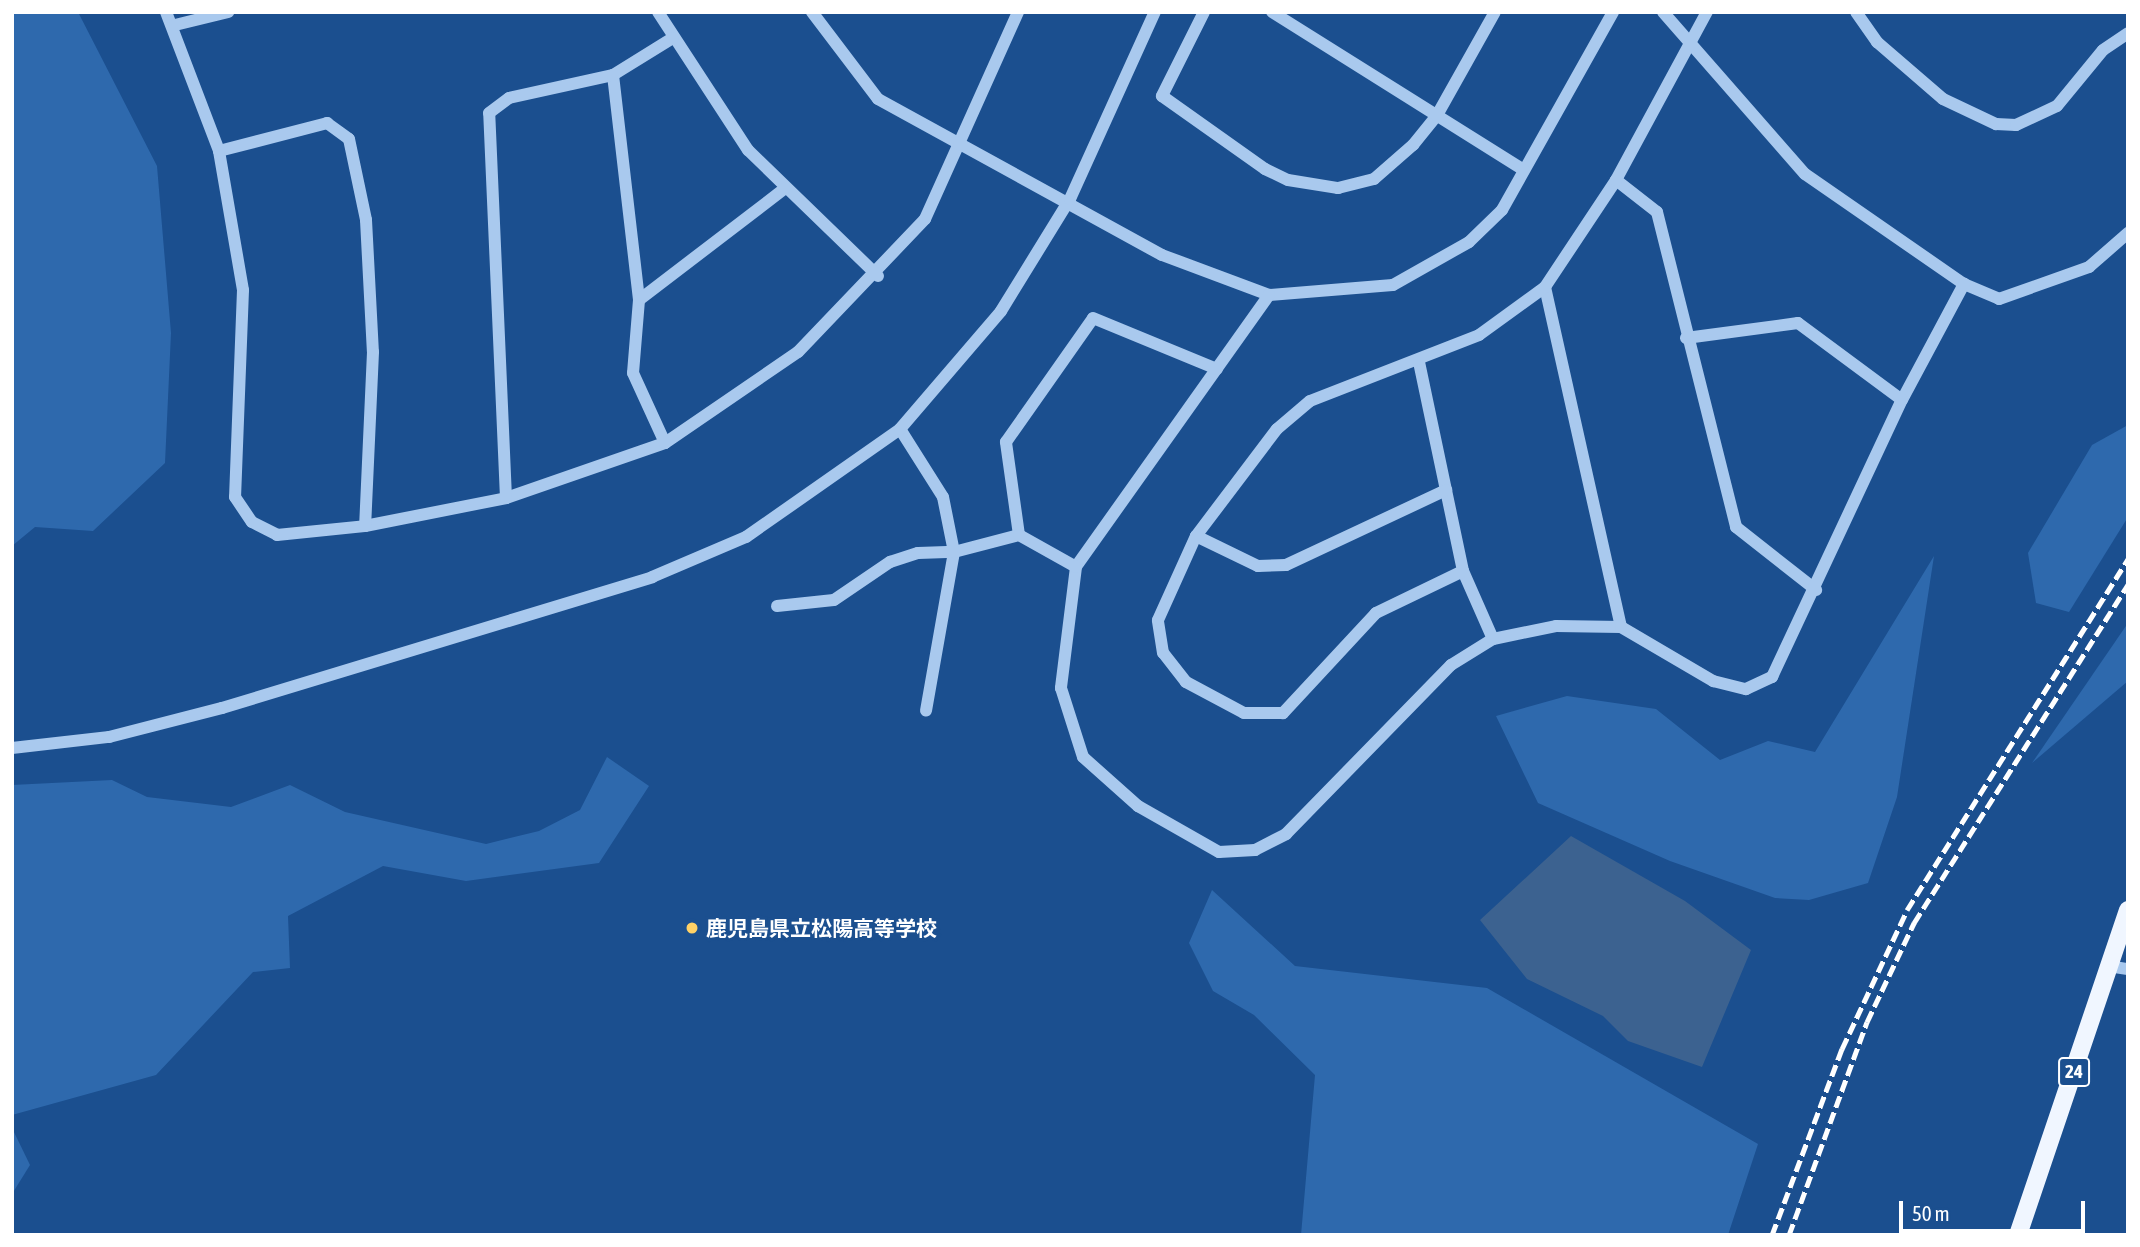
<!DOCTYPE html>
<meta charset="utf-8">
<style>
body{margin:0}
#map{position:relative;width:2140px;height:1247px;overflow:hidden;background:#1b4f8f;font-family:"Asap Condensed","Noto Sans JP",sans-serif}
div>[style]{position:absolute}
.green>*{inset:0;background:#2e69ad}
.water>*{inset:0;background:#3c6290}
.minor>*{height:12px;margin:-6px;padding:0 6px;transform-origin:6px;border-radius:6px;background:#a9c9ee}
.major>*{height:18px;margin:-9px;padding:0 9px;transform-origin:9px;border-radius:9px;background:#f0f6ff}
.rail>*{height:5px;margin-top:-2.5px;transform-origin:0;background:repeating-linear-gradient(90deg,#fff 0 12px,transparent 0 17px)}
.dots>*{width:19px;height:19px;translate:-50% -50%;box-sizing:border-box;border:4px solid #1b4f8f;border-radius:50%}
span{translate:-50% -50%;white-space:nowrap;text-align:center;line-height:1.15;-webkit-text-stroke:6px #1b4f8f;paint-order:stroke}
.shield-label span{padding:2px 5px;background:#1b4f8f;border:2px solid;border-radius:5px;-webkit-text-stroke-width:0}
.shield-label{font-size:19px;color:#fff;font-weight:700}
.poi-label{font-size:21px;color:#fff;font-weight:700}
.left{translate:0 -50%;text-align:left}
.frame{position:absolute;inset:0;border:14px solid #fff;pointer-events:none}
.scale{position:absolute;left:1899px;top:1201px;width:186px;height:32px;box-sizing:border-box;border:4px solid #fff;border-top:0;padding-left:9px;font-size:21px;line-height:24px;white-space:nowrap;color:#fff;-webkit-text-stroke:5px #1b4f8f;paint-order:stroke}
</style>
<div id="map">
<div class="green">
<div style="clip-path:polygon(12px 12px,78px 12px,157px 166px,171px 333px,165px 463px,93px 531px,35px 527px,12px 546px)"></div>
<div style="clip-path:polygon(2128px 425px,2128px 517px,2069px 612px,2036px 603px,2028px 553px,2092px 445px)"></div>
<div style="clip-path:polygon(1934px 556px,1897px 797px,1868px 883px,1809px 900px,1775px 898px,1670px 861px,1538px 803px,1496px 716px,1567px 696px,1656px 709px,1720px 760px,1768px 741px,1815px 752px)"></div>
<div style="clip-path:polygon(2128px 623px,2128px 681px,2032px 763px)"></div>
<div style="clip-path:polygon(607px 757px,649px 786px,599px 863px,466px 881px,383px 866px,288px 916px,290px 968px,253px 972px,156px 1075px,12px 1115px,12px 785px,112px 780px,147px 797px,231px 807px,290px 785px,345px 812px,486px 844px,539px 831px,580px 810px)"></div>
<div style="clip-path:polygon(1212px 890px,1295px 966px,1487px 988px,1758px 1144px,1728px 1235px,1301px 1235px,1315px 1075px,1254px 1015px,1213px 991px,1189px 943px)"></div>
<div style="clip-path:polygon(12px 1128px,30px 1165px,12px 1194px)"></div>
</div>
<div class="water">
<div style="clip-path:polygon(1571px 836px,1685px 901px,1751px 950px,1702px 1067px,1628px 1041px,1603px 1016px,1527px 979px,1480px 920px)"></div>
</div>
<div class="minor">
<div style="left:166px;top:12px;width:149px;rotate:69.1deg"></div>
<div style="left:219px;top:151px;width:141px;rotate:80.2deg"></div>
<div style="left:243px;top:290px;width:207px;rotate:92.2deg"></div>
<div style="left:235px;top:497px;width:30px;rotate:56deg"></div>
<div style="left:252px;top:522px;width:28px;rotate:27deg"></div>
<div style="left:277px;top:535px;width:88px;rotate:-5.8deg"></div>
<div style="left:365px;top:526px;width:144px;rotate:-11.2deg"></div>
<div style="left:506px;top:498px;width:168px;rotate:-19.1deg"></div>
<div style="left:665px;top:443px;width:161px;rotate:-34.4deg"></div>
<div style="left:798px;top:352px;width:184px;rotate:-46.3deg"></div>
<div style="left:925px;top:219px;width:227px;rotate:-65.8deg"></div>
<div style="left:658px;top:12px;width:165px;rotate:56.9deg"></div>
<div style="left:748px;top:150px;width:181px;rotate:44.1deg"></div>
<div style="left:812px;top:12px;width:109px;rotate:52.8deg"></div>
<div style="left:878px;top:99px;width:324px;rotate:28.8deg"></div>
<div style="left:1162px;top:255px;width:114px;rotate:20.5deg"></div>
<div style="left:1269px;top:295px;width:124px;rotate:-4.6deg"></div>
<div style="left:1393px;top:285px;width:87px;rotate:-29.5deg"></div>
<div style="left:1469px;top:242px;width:46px;rotate:-44.1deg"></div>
<div style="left:1502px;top:210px;width:227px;rotate:-60.7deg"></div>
<div style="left:1204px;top:12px;width:94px;rotate:116.6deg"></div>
<div style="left:1162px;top:96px;width:126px;rotate:35.3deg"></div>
<div style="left:1265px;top:169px;width:25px;rotate:26deg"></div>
<div style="left:1288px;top:180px;width:51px;rotate:9.1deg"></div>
<div style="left:1338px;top:188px;width:37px;rotate:-14deg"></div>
<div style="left:1374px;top:179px;width:52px;rotate:-41.1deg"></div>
<div style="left:1413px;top:145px;width:36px;rotate:-51deg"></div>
<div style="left:1436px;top:117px;width:120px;rotate:-60.7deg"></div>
<div style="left:1272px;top:12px;width:297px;rotate:32.1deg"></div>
<div style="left:1663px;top:12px;width:215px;rotate:48.8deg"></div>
<div style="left:1805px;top:174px;width:193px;rotate:34.7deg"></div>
<div style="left:1964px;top:284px;width:38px;rotate:23deg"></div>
<div style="left:1999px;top:299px;width:96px;rotate:-19.6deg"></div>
<div style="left:2089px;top:267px;width:52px;rotate:-41.1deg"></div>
<div style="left:1856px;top:12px;width:37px;rotate:55deg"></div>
<div style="left:1877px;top:42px;width:87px;rotate:40.8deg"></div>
<div style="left:1943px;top:99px;width:59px;rotate:25.3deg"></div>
<div style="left:1996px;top:124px;width:20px;rotate:3deg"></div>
<div style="left:2016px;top:125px;width:45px;rotate:-24.9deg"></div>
<div style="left:2057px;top:106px;width:72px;rotate:-50.6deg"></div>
<div style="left:2103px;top:50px;width:30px;rotate:-34deg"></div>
<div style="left:175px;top:25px;width:55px;rotate:-13.8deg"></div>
<div style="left:613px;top:75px;width:226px;rotate:83.4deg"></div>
<div style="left:639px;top:300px;width:73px;rotate:94.7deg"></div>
<div style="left:633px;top:373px;width:77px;rotate:65.4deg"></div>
<div style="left:219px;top:151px;width:112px;rotate:-14.5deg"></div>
<div style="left:327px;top:123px;width:27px;rotate:36deg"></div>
<div style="left:349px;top:139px;width:83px;rotate:78.1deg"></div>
<div style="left:366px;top:220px;width:132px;rotate:87deg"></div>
<div style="left:373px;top:352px;width:174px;rotate:92.6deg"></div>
<div style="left:1616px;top:180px;width:52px;rotate:38deg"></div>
<div style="left:1657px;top:212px;width:325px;rotate:75.9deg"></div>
<div style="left:1736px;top:527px;width:102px;rotate:38.2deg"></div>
<div style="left:1545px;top:287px;width:348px;rotate:77.4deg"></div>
<div style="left:1269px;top:295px;width:334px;rotate:125.4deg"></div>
<div style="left:1076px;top:567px;width:122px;rotate:97.1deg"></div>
<div style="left:1061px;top:688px;width:72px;rotate:72.3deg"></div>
<div style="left:1083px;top:757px;width:74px;rotate:41.7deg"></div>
<div style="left:1138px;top:806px;width:93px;rotate:29.6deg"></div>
<div style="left:1219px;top:852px;width:36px;rotate:-3deg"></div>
<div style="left:1255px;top:850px;width:35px;rotate:-27deg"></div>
<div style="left:1286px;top:834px;width:236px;rotate:-45.7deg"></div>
<div style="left:1451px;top:665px;width:49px;rotate:-31.8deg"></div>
<div style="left:1493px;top:639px;width:64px;rotate:-11.7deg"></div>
<div style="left:1556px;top:626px;width:65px;rotate:0.9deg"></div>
<div style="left:1621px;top:627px;width:107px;rotate:30.4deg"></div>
<div style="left:1713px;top:681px;width:34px;rotate:14deg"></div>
<div style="left:1746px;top:689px;width:29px;rotate:-25deg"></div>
<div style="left:1772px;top:677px;width:306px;rotate:-64.9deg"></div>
<div style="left:1902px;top:400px;width:132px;rotate:-61.9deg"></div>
<div style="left:639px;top:300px;width:183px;rotate:-37.4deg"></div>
<div style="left:1686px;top:338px;width:113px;rotate:-7.6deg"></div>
<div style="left:1798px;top:323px;width:129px;rotate:36.5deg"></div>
<div style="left:1419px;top:362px;width:214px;rotate:78.1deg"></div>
<div style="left:1463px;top:571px;width:74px;rotate:66.2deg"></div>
<div style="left:900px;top:429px;width:80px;rotate:57.7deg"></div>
<div style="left:943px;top:497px;width:56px;rotate:78.7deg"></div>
<div style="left:954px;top:552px;width:161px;rotate:100deg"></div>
<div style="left:506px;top:498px;width:385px;rotate:-92.5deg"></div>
<div style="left:489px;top:113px;width:25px;rotate:-37deg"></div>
<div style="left:509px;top:98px;width:107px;rotate:-12.5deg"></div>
<div style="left:613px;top:75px;width:70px;rotate:-31.7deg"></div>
<div style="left:1019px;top:535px;width:94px;rotate:-98deg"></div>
<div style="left:1006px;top:442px;width:151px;rotate:-54.9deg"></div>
<div style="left:1093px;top:318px;width:134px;rotate:22.4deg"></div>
<div style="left:1196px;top:536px;width:69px;rotate:25.8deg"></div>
<div style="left:1258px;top:566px;width:28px;rotate:-2deg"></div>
<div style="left:1286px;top:565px;width:177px;rotate:-25.1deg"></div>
<div style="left:1463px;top:571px;width:97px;rotate:154.2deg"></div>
<div style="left:1376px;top:613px;width:137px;rotate:132.9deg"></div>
<div style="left:1283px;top:713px;width:39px;rotate:180deg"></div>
<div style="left:1244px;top:713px;width:66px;rotate:-151.9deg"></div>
<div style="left:1186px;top:682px;width:37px;rotate:-128deg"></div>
<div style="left:1163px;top:653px;width:33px;rotate:-99deg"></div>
<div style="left:1158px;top:620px;width:92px;rotate:-65.7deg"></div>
<div style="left:1196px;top:536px;width:134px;rotate:-52.9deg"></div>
<div style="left:1277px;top:429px;width:43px;rotate:-40.3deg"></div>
<div style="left:1310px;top:401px;width:181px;rotate:-21.3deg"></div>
<div style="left:1479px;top:335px;width:82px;rotate:-36deg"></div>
<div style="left:1545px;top:287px;width:128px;rotate:-56.4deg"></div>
<div style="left:1616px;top:180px;width:191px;rotate:-61.6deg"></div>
<div style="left:777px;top:606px;width:57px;rotate:-6deg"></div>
<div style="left:834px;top:600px;width:68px;rotate:-34.2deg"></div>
<div style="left:890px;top:562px;width:29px;rotate:-18deg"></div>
<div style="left:918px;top:553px;width:36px;rotate:-2deg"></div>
<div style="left:954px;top:552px;width:67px;rotate:-14.7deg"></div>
<div style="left:1019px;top:535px;width:65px;rotate:29.3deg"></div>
<div style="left:12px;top:748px;width:98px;rotate:-6.5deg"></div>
<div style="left:109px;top:737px;width:117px;rotate:-14.4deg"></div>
<div style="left:222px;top:708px;width:450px;rotate:-16.9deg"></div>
<div style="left:652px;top:577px;width:102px;rotate:-23.1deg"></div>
<div style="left:746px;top:537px;width:188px;rotate:-35deg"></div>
<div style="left:900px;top:429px;width:155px;rotate:-49.4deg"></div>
<div style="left:1001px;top:311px;width:132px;rotate:-58.4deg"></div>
<div style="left:1070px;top:199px;width:205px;rotate:-65.6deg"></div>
<div style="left:2108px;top:966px;width:20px;rotate:9deg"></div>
</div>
<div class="major">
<div style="left:2018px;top:1235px;width:343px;rotate:-71.3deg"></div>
</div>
<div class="rail">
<div style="left:1772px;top:1235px;width:199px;rotate:-69.4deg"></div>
<div style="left:1842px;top:1049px;width:153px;rotate:-64.9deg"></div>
<div style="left:1907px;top:910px;width:415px;rotate:-57.8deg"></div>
<div style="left:1789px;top:1235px;width:227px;rotate:-69.9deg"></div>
<div style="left:1867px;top:1022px;width:110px;rotate:-64.6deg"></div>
<div style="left:1914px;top:923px;width:401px;rotate:-57.7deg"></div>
</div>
<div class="dots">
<div style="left:692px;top:928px;background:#ffd166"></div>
</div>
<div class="shield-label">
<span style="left:2074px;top:1072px">24</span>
</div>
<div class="poi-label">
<span class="left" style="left:706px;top:928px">鹿児島県立松陽高等学校</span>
</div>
<div class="frame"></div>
<div class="scale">50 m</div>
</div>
